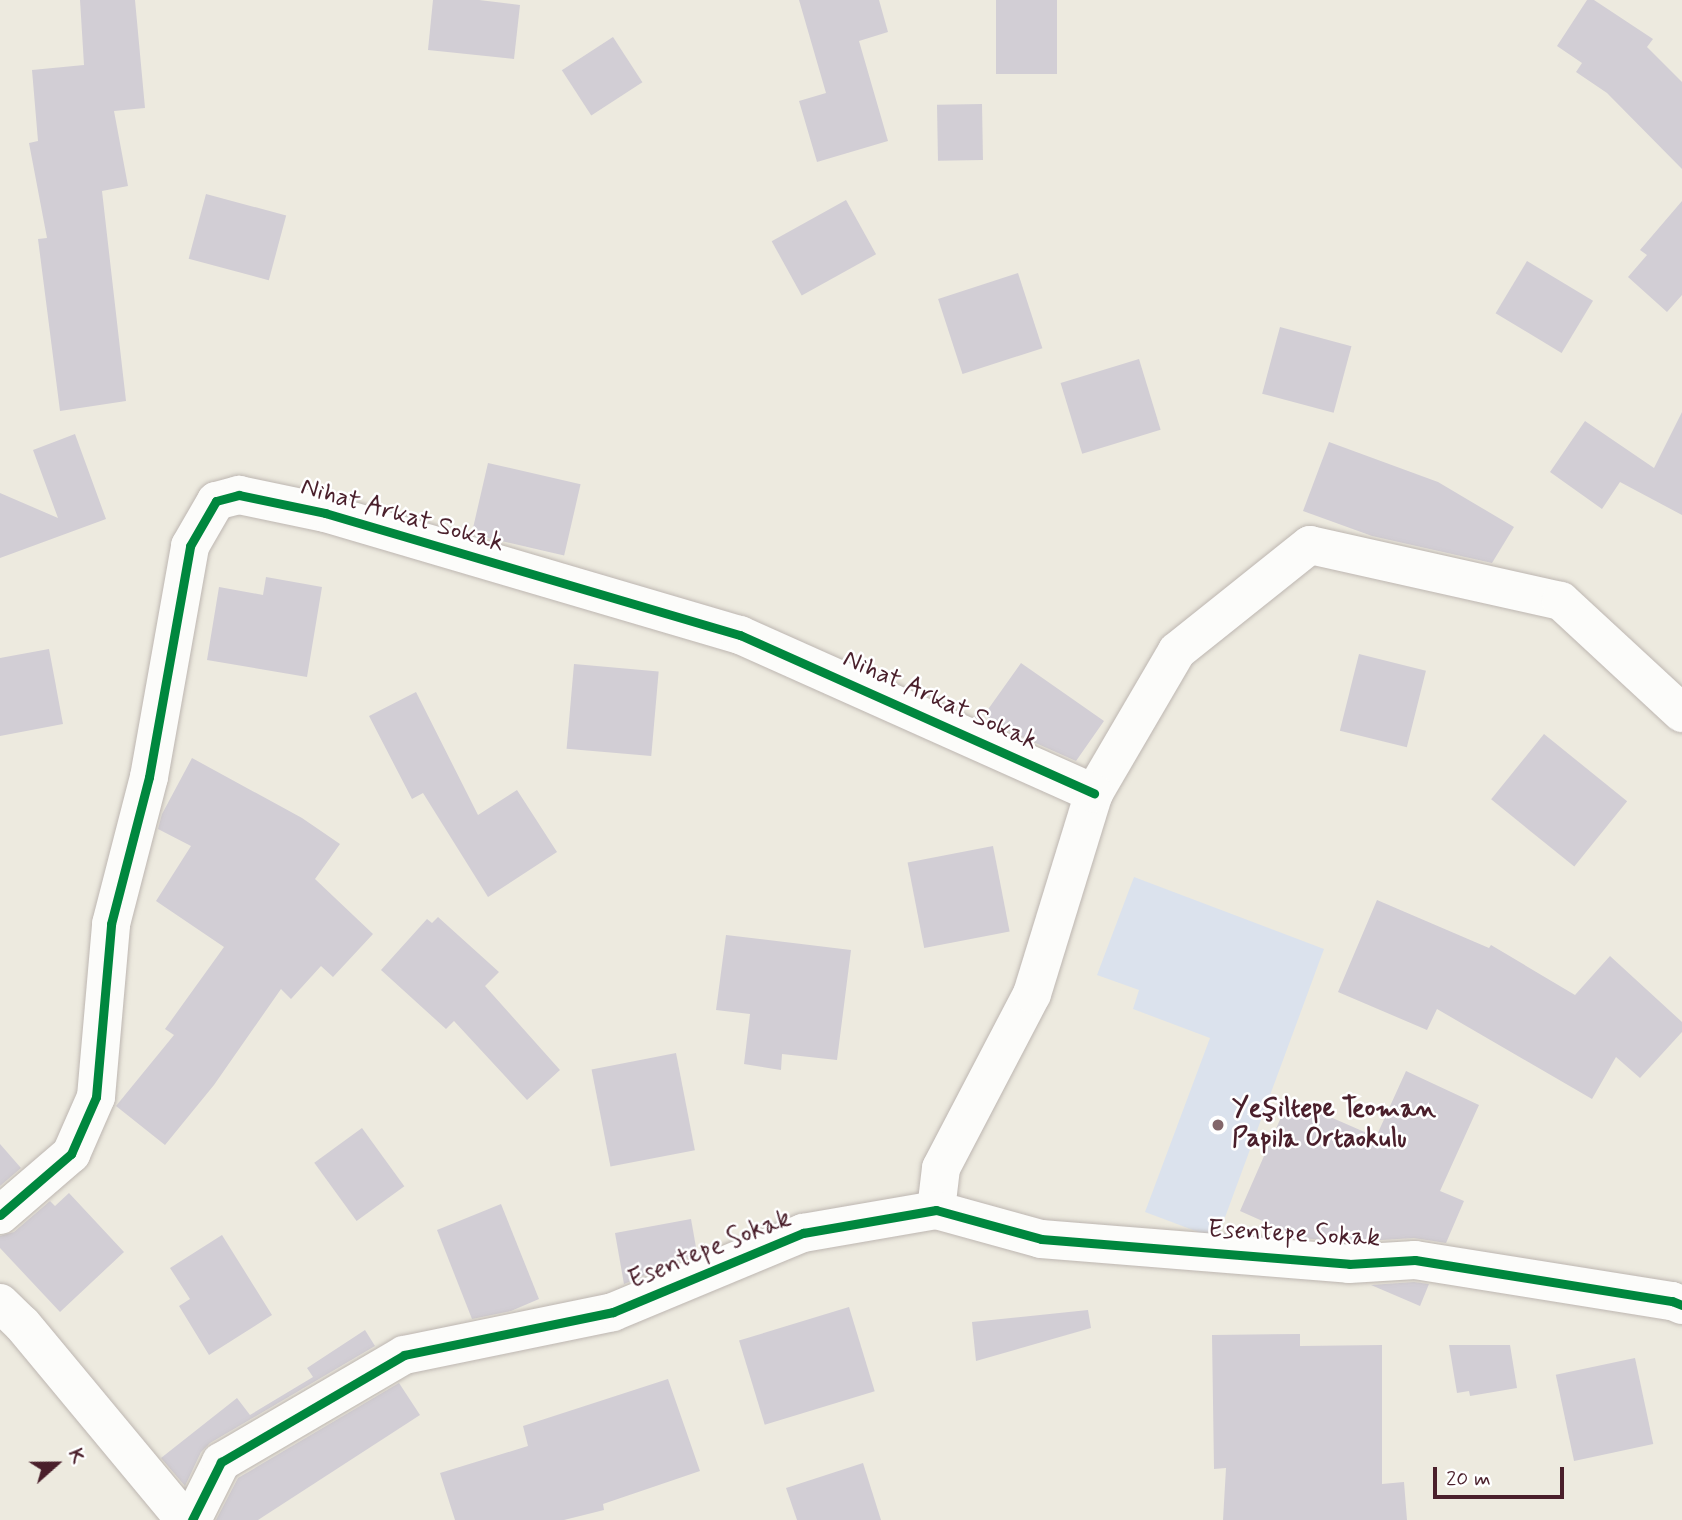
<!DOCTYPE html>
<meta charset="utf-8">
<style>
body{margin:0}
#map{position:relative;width:1682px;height:1520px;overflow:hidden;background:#edeadf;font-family:Mynerve,sans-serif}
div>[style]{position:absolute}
.built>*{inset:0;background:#dbe2ed}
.building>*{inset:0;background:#d2ced5;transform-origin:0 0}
.roads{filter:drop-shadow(0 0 2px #bdb6b1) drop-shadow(0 0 2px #bdb6b1)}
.minor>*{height:38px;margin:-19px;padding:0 19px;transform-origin:19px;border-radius:19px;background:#fcfcfa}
.tertiary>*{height:38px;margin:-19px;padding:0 19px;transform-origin:19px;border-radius:19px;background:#fcfcfa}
.cycleway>*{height:9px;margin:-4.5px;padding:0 4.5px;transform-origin:4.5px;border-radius:4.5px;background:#00873e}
.dots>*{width:19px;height:19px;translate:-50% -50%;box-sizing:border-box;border:4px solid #fff;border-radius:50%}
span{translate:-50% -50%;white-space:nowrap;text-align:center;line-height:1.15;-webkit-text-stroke:5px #fff;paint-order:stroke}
.street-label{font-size:26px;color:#4a1f2b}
.poi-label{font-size:26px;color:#4a1f2b;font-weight:700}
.left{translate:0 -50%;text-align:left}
.north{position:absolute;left:21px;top:1429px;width:70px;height:70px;-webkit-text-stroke:5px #fff;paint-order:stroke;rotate:69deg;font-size:19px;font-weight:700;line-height:28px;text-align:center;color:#4a1f2b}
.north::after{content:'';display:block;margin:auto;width:24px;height:32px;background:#4a1f2b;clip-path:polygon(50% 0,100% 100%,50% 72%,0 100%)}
.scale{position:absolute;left:1433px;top:1467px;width:131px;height:32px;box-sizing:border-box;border:4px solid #4a1f2b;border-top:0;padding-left:9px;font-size:21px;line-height:24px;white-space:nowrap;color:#4a1f2b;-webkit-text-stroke:5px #fff;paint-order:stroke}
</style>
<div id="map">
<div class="built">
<div style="clip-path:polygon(1134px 877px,1324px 949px,1217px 1239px,1145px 1212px,1210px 1038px,1133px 1009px,1139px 990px,1097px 975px)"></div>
</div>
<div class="building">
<div style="clip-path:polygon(80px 0,135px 0,145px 108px,114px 111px,128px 186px,102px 191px,126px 401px,60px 411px,38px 239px,47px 238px,29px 143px,38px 141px,32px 70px,84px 65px)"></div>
<div style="clip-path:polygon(433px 0,479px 0,520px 5px,514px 59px,428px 50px)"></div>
<div style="clip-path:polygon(799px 0,879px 0,888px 32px,859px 41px,888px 141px,817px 162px,799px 101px,826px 93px)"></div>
<div style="left:996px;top:0;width:61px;height:74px"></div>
<div style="clip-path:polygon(1587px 0,1594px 0,1653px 39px,1647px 47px,1682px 82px,1682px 169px,1607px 93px,1576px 72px,1582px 63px,1557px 46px)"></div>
<div style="left:613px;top:37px;width:54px;height:61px;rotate:57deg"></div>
<div style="left:982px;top:104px;width:56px;height:45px;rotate:89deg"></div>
<div style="left:206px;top:194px;width:83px;height:67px;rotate:15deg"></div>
<div style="left:846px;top:200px;width:62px;height:85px;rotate:61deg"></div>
<div style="clip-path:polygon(1682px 201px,1682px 295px,1667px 312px,1628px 277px,1647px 255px,1640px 250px)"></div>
<div style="left:1527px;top:261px;width:77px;height:61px;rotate:31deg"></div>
<div style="left:1018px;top:273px;width:79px;height:84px;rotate:72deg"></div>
<div style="left:1280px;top:327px;width:74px;height:69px;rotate:15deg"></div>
<div style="left:1139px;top:359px;width:74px;height:82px;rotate:73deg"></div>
<div style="clip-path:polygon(1682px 412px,1682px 515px,1620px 482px,1602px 509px,1550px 472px,1585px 421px,1654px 468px)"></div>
<div style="clip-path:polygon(75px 434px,106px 519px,0 558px,0 493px,58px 518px,33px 450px)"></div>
<div style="clip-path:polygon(1329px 442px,1438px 482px,1514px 527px,1492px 563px,1372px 536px,1303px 511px)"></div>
<div style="left:488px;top:463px;width:95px;height:73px;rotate:13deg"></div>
<div style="clip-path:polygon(266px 577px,322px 587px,307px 677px,207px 660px,219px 587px,263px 595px)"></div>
<div style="clip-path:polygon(49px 649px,63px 724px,0 736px,0 658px)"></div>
<div style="left:1359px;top:654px;width:69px;height:79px;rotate:14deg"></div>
<div style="clip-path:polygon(1021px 663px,1104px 721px,1076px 761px,995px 725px,996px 723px,984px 715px)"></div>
<div style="left:574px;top:664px;width:85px;height:85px;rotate:5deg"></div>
<div style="clip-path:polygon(416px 692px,478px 815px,517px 790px,557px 852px,488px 897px,423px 793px,412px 799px,369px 716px)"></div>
<div style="left:1544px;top:734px;width:107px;height:84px;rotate:39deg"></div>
<div style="clip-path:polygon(192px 758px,302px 818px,340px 844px,315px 879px,373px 934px,333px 977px,321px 966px,291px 999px,281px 989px,214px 1085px,165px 1145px,116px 1106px,174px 1035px,165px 1029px,224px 947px,156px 901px,191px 846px,158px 829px,162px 814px)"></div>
<div style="left:993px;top:846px;width:87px;height:87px;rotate:79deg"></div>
<div style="clip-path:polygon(1377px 900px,1489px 948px,1491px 945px,1575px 995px,1610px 956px,1682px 1022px,1682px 1032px,1640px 1078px,1616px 1057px,1592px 1099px,1437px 1009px,1427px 1030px,1338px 992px)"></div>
<div style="clip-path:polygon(438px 917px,499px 972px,485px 986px,560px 1070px,527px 1100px,454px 1021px,446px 1029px,381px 970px,427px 919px,432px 923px)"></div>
<div style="clip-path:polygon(726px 935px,851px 950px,837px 1060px,782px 1054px,781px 1070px,744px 1064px,750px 1014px,716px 1010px)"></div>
<div style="left:676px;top:1053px;width:99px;height:86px;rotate:79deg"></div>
<div style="clip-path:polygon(1406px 1071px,1479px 1105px,1440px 1191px,1464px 1201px,1446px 1243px,1414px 1238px,1349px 1242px,1301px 1238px,1240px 1211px,1289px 1099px,1376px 1137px)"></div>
<div style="left:362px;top:1128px;width:72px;height:59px;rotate:54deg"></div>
<div style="clip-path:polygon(0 1144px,21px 1168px,0 1186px)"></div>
<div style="clip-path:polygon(69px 1193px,124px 1252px,60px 1312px,0 1248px,0 1236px,14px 1232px,50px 1201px,55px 1206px)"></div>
<div style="clip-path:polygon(501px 1204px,539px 1299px,511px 1311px,472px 1319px,437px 1230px)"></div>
<div style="clip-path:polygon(691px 1219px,697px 1253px,624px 1284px,615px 1233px)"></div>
<div style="clip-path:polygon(222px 1235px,272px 1315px,209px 1355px,179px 1306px,190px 1299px,170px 1268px)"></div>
<div style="clip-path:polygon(1414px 1282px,1429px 1284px,1420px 1306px,1371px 1285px)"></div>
<div style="left:849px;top:1307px;width:88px;height:115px;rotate:73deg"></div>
<div style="clip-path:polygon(1088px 1310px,1091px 1328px,976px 1361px,972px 1322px)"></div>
<div style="clip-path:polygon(365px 1330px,375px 1346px,210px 1443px,201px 1452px,185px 1486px,161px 1458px,237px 1398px,250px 1415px,313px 1377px,307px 1368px)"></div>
<div style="clip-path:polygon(1300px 1334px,1300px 1346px,1382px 1345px,1382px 1484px,1404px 1482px,1407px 1520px,1223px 1520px,1226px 1468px,1214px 1469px,1212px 1335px)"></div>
<div style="clip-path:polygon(1449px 1345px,1510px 1345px,1517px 1388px,1470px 1396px,1469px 1391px,1457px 1393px)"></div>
<div style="left:1635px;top:1358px;width:88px;height:81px;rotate:78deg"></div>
<div style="clip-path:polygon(668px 1379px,700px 1471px,603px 1504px,604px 1510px,564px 1520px,455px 1520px,440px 1473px,528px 1446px,523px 1426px)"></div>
<div style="clip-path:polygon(399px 1383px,420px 1415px,258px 1520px,216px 1520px,238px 1478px)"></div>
<div style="clip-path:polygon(863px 1463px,881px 1520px,797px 1520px,786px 1488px)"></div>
</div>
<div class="roads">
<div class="minor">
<div style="left:936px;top:1210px;width:42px;rotate:-83.2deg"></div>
<div style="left:941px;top:1168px;width:196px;rotate:-62.4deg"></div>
<div style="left:1032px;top:994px;width:210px;rotate:-72.9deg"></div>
<div style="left:1094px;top:793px;width:164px;rotate:-59.7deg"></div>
<div style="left:1177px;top:651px;width:170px;rotate:-38.6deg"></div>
<div style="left:1310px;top:545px;width:257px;rotate:12.6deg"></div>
<div style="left:1561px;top:601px;width:165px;rotate:42.8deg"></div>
<div style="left:0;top:1215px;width:94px;rotate:-40.7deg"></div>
<div style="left:71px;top:1154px;width:62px;rotate:-66.3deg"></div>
<div style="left:96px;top:1097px;width:174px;rotate:-85deg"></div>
<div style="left:111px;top:924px;width:152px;rotate:-75.5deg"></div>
<div style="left:149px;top:777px;width:235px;rotate:-79.9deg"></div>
<div style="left:190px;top:546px;width:52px;rotate:-60deg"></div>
<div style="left:216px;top:501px;width:24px;rotate:-15deg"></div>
<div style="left:239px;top:495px;width:88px;rotate:11.8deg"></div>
<div style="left:325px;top:513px;width:433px;rotate:16.4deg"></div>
<div style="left:740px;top:635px;width:388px;rotate:24.1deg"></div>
<div style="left:192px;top:1520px;width:65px;rotate:-63.4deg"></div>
<div style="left:221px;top:1462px;width:212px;rotate:-30.3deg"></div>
<div style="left:404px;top:1355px;width:213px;rotate:-11.6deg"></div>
<div style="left:613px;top:1312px;width:206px;rotate:-22.6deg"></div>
<div style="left:803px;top:1233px;width:135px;rotate:-9.8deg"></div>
<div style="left:936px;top:1210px;width:109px;rotate:15.4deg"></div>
<div style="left:1041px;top:1239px;width:309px;rotate:4.6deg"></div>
<div style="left:1349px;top:1264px;width:66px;rotate:-3.5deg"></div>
<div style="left:1415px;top:1260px;width:260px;rotate:9.1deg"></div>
<div style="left:1672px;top:1301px;width:11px;rotate:22deg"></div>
</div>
<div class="tertiary">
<div style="left:0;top:1303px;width:30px;rotate:44deg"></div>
<div style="left:22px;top:1324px;width:255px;rotate:50.3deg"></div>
</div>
</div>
<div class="cycleway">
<div style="left:0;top:1215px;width:94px;rotate:-40.7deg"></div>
<div style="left:71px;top:1154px;width:62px;rotate:-66.3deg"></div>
<div style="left:96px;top:1097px;width:174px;rotate:-85deg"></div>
<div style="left:111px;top:924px;width:152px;rotate:-75.5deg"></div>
<div style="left:149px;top:777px;width:235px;rotate:-79.9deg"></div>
<div style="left:190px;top:546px;width:52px;rotate:-60deg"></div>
<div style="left:216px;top:501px;width:24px;rotate:-15deg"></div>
<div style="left:239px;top:495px;width:88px;rotate:11.8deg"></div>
<div style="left:325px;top:513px;width:433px;rotate:16.4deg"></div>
<div style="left:740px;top:635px;width:388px;rotate:24.1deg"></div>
<div style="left:192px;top:1520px;width:65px;rotate:-63.4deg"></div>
<div style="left:221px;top:1462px;width:212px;rotate:-30.3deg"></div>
<div style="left:404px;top:1355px;width:213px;rotate:-11.6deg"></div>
<div style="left:613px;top:1312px;width:206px;rotate:-22.6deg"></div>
<div style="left:803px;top:1233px;width:135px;rotate:-9.8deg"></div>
<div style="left:936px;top:1210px;width:109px;rotate:15.4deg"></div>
<div style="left:1041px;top:1239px;width:309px;rotate:4.6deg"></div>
<div style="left:1349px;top:1264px;width:66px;rotate:-3.5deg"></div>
<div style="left:1415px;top:1260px;width:260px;rotate:9.1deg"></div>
<div style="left:1672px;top:1301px;width:11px;rotate:22deg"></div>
</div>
<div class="dots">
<div style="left:1218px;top:1125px;background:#83666a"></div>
</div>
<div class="street-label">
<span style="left:402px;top:516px;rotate:16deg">Nihat Arkat Sokak</span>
<span style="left:940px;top:701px;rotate:24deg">Nihat Arkat Sokak</span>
<span style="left:1294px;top:1235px;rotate:3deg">Esentepe Sokak</span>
<span style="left:710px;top:1250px;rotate:-22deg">Esentepe Sokak</span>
</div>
<div class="poi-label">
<span class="left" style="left:1232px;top:1125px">Yeşiltepe Teoman<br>Papila Ortaokulu</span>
</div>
<div class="north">K</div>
<div class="scale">20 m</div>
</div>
